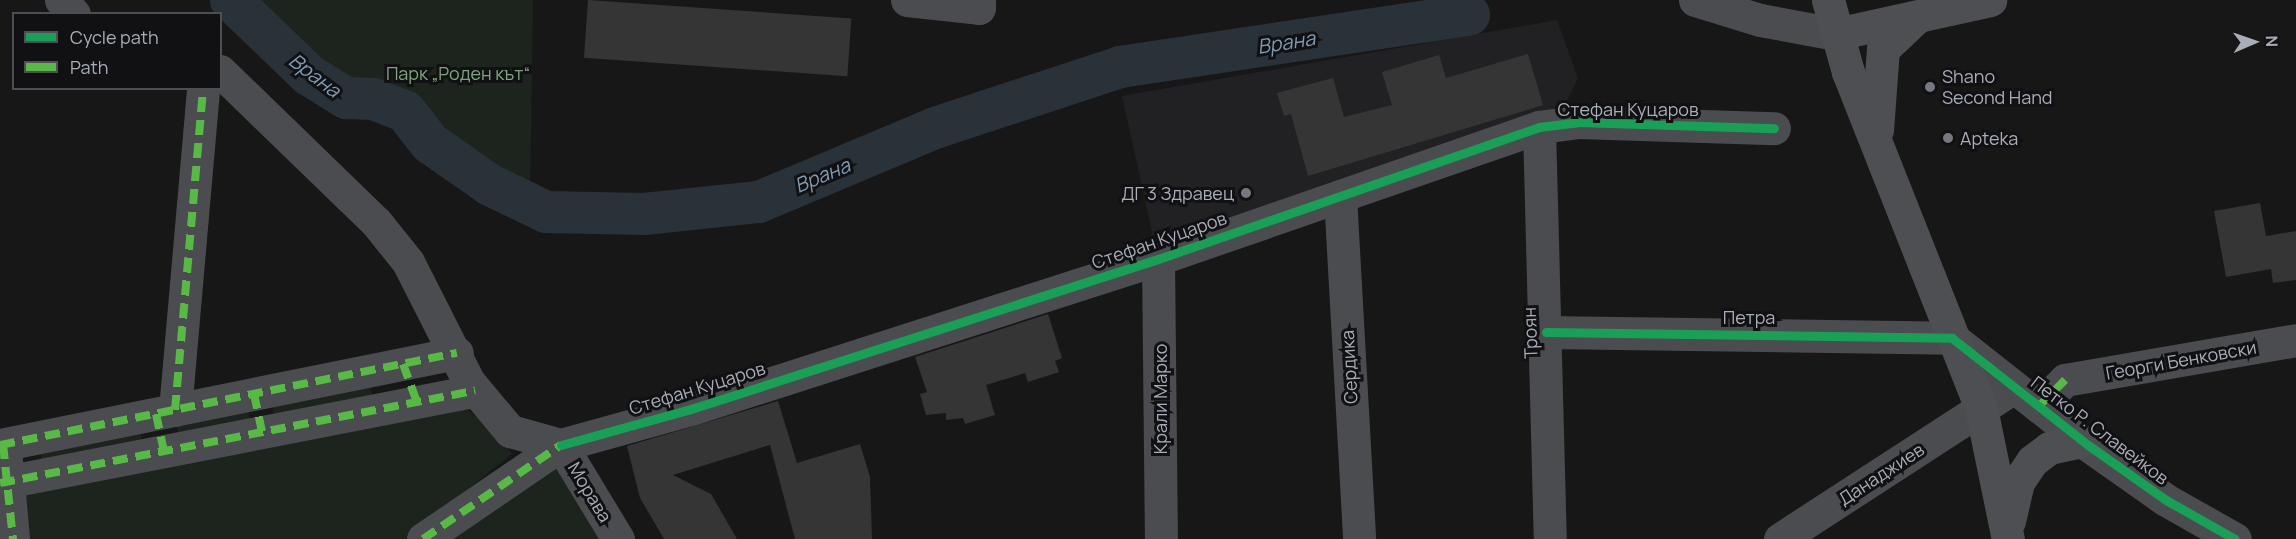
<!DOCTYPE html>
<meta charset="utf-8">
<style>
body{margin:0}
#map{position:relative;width:2296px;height:539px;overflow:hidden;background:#171717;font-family:Manrope,sans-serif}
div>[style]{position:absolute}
.built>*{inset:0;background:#212123}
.green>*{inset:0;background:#1d241e;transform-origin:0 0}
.river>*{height:42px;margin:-21px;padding:0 21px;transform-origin:21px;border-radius:21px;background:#2a3239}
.building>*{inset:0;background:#353536;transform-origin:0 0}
.minor>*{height:33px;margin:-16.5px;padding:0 16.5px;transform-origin:16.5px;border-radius:16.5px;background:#4b4c50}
.major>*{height:33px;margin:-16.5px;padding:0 16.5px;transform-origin:16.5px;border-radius:16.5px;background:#4d4f52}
.quiet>*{height:8px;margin-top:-4px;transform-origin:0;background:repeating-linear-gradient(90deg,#58b947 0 15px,transparent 0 23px)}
.cycleway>*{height:9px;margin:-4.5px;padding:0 4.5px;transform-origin:4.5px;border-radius:4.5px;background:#1a9f57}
.dots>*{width:16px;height:16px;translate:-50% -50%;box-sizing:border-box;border:3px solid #111113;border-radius:50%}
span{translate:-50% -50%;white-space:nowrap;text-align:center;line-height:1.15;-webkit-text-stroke:6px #111113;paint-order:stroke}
.park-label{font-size:18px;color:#7fa381}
.poi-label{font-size:18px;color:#a8adb8}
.left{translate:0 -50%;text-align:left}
.right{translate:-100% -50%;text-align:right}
.street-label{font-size:18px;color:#a8adb8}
.water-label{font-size:20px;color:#7f9bb3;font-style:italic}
.legend{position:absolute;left:12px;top:12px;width:210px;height:78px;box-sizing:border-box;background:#111113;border:2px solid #4d4f55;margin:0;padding:8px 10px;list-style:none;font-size:18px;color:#a8adb8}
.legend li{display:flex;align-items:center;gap:12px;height:30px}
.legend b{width:30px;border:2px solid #4d4f55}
.north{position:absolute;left:2224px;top:12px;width:60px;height:60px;-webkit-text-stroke:4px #111113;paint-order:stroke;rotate:88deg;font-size:16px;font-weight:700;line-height:24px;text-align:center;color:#a8adb8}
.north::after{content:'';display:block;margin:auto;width:21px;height:27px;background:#a8adb8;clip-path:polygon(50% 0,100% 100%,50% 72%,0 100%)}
</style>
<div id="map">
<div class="built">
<div style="clip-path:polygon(1557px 20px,1578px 78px,1556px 125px,1158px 259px,1122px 96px)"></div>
</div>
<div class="green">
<div style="clip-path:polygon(229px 0,533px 0,530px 201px,300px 59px)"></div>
<div style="clip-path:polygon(370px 384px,373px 400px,275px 420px,271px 399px)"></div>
<div style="clip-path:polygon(456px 401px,500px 435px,512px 454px,406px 539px,0 539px,0 495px)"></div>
<div style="left:247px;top:402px;width:22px;height:73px;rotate:82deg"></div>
<div style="left:139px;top:425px;width:22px;height:102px;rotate:80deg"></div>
<div style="clip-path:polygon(560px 463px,602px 539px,447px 539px)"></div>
</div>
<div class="river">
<div style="left:231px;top:0;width:108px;rotate:43.9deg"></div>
<div style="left:309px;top:75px;width:44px;rotate:31.9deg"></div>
<div style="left:346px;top:98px;width:27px;rotate:2deg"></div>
<div style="left:373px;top:99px;width:34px;rotate:21deg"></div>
<div style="left:405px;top:111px;width:41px;rotate:52deg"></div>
<div style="left:430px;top:143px;width:73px;rotate:35deg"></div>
<div style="left:490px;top:185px;width:62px;rotate:25.7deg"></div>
<div style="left:546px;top:212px;width:98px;rotate:1.2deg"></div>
<div style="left:644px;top:214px;width:116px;rotate:-6deg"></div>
<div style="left:759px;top:202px;width:191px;rotate:-22.8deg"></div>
<div style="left:935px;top:128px;width:195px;rotate:-18.2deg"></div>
<div style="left:1120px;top:67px;width:353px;rotate:-8.5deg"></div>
</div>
<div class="building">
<div style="left:588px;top:0;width:264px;height:58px;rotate:4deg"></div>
<div style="clip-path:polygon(1528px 54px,1543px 105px,1308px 176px,1291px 114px,1284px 116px,1277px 93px,1333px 78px,1344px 117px,1392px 105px,1382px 72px,1439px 55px,1446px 78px)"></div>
<div style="clip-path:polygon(2260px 203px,2266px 236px,2296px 231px,2296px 280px,2273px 283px,2271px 269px,2226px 277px,2214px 211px)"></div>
<div style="clip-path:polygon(1048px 314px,1062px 358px,1055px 361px,1059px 372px,1028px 382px,1025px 373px,986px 385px,995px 415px,965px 424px,963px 418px,946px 420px,946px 413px,926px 415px,920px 394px,927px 392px,915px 357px)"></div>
<div style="clip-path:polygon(778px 401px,797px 463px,860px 444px,870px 477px,872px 539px,795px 539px,770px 445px,673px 475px,711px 494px,737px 539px,664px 539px,640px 498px,627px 446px)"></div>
</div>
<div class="minor">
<div style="left:61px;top:0;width:19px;rotate:47deg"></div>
<div style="left:907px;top:0;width:72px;rotate:6.3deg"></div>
<div style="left:979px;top:8px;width:8px;rotate:-90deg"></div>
<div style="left:1695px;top:0;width:68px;rotate:17.1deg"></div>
<div style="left:1760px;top:20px;width:77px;rotate:10.4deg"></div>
<div style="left:220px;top:71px;width:217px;rotate:44.1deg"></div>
<div style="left:376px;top:222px;width:51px;rotate:51.3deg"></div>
<div style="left:408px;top:262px;width:135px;rotate:63.1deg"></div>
<div style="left:469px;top:382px;width:64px;rotate:50.1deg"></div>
<div style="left:510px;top:431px;width:53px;rotate:15.4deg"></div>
<div style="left:1539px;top:127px;width:412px;rotate:88.5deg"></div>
<div style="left:1340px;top:196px;width:344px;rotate:86.8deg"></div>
<div style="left:1158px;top:259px;width:280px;rotate:89.4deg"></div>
<div style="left:1546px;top:332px;width:406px;rotate:0.8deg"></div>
<div style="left:1952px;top:338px;width:173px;rotate:38.2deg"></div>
<div style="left:2088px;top:445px;width:95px;rotate:35.2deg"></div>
<div style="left:2166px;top:500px;width:79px;rotate:29.5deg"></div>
<div style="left:2039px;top:406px;width:37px;rotate:-45deg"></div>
<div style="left:2065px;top:380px;width:234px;rotate:-9.8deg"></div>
<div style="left:175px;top:410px;width:323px;rotate:-85deg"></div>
<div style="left:0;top:445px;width:466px;rotate:-11.4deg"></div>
<div style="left:561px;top:445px;width:110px;rotate:58.8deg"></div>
<div style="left:6px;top:460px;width:79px;rotate:84.9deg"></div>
<div style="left:0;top:483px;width:484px;rotate:-11deg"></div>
<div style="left:423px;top:539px;width:167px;rotate:-34.3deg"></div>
<div style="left:561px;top:445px;width:138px;rotate:-15.5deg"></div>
<div style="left:694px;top:408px;width:487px;rotate:-17.8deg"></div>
<div style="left:1158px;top:259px;width:403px;rotate:-19.1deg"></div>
<div style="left:1539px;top:127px;width:39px;rotate:-7deg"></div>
<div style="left:1578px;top:122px;width:196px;rotate:1.8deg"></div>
<div style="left:1780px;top:539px;width:266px;rotate:-33deg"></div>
</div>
<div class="major">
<div style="left:1828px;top:0;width:75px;rotate:74.5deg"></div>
<div style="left:1848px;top:72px;width:361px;rotate:68.4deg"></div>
<div style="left:1981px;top:408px;width:134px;rotate:78.4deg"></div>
<div style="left:1836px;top:34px;width:158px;rotate:-12.4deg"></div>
<div style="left:1877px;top:130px;width:81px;rotate:-85.8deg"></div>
<div style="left:1883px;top:49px;width:47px;rotate:-43.3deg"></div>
<div style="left:2009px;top:521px;width:40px;rotate:-77deg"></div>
<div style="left:2018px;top:482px;width:25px;rotate:-56deg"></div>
<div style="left:2032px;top:461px;width:21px;rotate:-37deg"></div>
<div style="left:2049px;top:448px;width:34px;rotate:-12deg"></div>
</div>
<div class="quiet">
<div style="left:403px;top:364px;width:40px;rotate:69.8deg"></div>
<div style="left:254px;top:394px;width:39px;rotate:78deg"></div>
<div style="left:2039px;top:406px;width:37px;rotate:-45deg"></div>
<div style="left:175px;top:410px;width:323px;rotate:-85deg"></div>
<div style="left:156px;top:414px;width:39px;rotate:78deg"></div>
<div style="left:3px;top:444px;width:96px;rotate:84deg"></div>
<div style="left:0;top:445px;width:466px;rotate:-11.4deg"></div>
<div style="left:0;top:483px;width:484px;rotate:-11deg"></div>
<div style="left:423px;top:539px;width:167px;rotate:-34.3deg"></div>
</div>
<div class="cycleway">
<div style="left:1546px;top:332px;width:406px;rotate:0.8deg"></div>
<div style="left:1952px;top:338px;width:173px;rotate:38.2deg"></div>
<div style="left:2088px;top:445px;width:95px;rotate:35.2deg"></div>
<div style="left:2166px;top:500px;width:79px;rotate:29.5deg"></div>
<div style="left:561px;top:445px;width:138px;rotate:-15.5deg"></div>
<div style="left:694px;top:408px;width:487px;rotate:-17.8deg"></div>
<div style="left:1158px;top:259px;width:403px;rotate:-19.1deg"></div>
<div style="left:1539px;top:127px;width:39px;rotate:-7deg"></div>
<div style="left:1578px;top:122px;width:196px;rotate:1.8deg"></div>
</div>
<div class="dots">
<div style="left:1930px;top:87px;background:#757880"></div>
<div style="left:1948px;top:138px;background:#757880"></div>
<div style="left:1246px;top:193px;background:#757880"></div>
</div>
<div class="park-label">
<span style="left:458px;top:73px">Парк „Роден кът“</span>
</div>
<div class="poi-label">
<span class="left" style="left:1942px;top:87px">Shano<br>Second Hand</span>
<span class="left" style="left:1960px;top:138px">Apteka</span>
<span class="right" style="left:1234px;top:193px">ДГ 3 Здравец</span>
</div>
<div class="street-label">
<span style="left:1628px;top:109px">Стефан Куцаров</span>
<span style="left:1159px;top:240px;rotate:-19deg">Стефан Куцаров</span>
<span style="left:1749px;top:317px">Петра</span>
<span style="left:1530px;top:333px;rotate:-92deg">Троян</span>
<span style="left:2181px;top:360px;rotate:-10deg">Георги Бенковски</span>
<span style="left:1349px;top:367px;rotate:-93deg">Сердика</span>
<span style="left:697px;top:388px;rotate:-17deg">Стефан Куцаров</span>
<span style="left:1160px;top:399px;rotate:-90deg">Крали Марко</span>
<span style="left:2100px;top:430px;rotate:37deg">Петко Р. Славейков</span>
<span style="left:1881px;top:474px;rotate:-33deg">Данаджиев</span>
<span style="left:590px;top:492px;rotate:59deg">Морава</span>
</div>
<div class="water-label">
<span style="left:1286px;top:42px;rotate:-9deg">Врана</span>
<span style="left:315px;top:75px;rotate:37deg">Врана</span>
<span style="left:822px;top:175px;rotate:-23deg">Врана</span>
</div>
<ul class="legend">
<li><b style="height:8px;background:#1a9f57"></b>Cycle path</li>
<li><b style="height:8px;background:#58b947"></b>Path</li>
</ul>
<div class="north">N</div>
</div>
